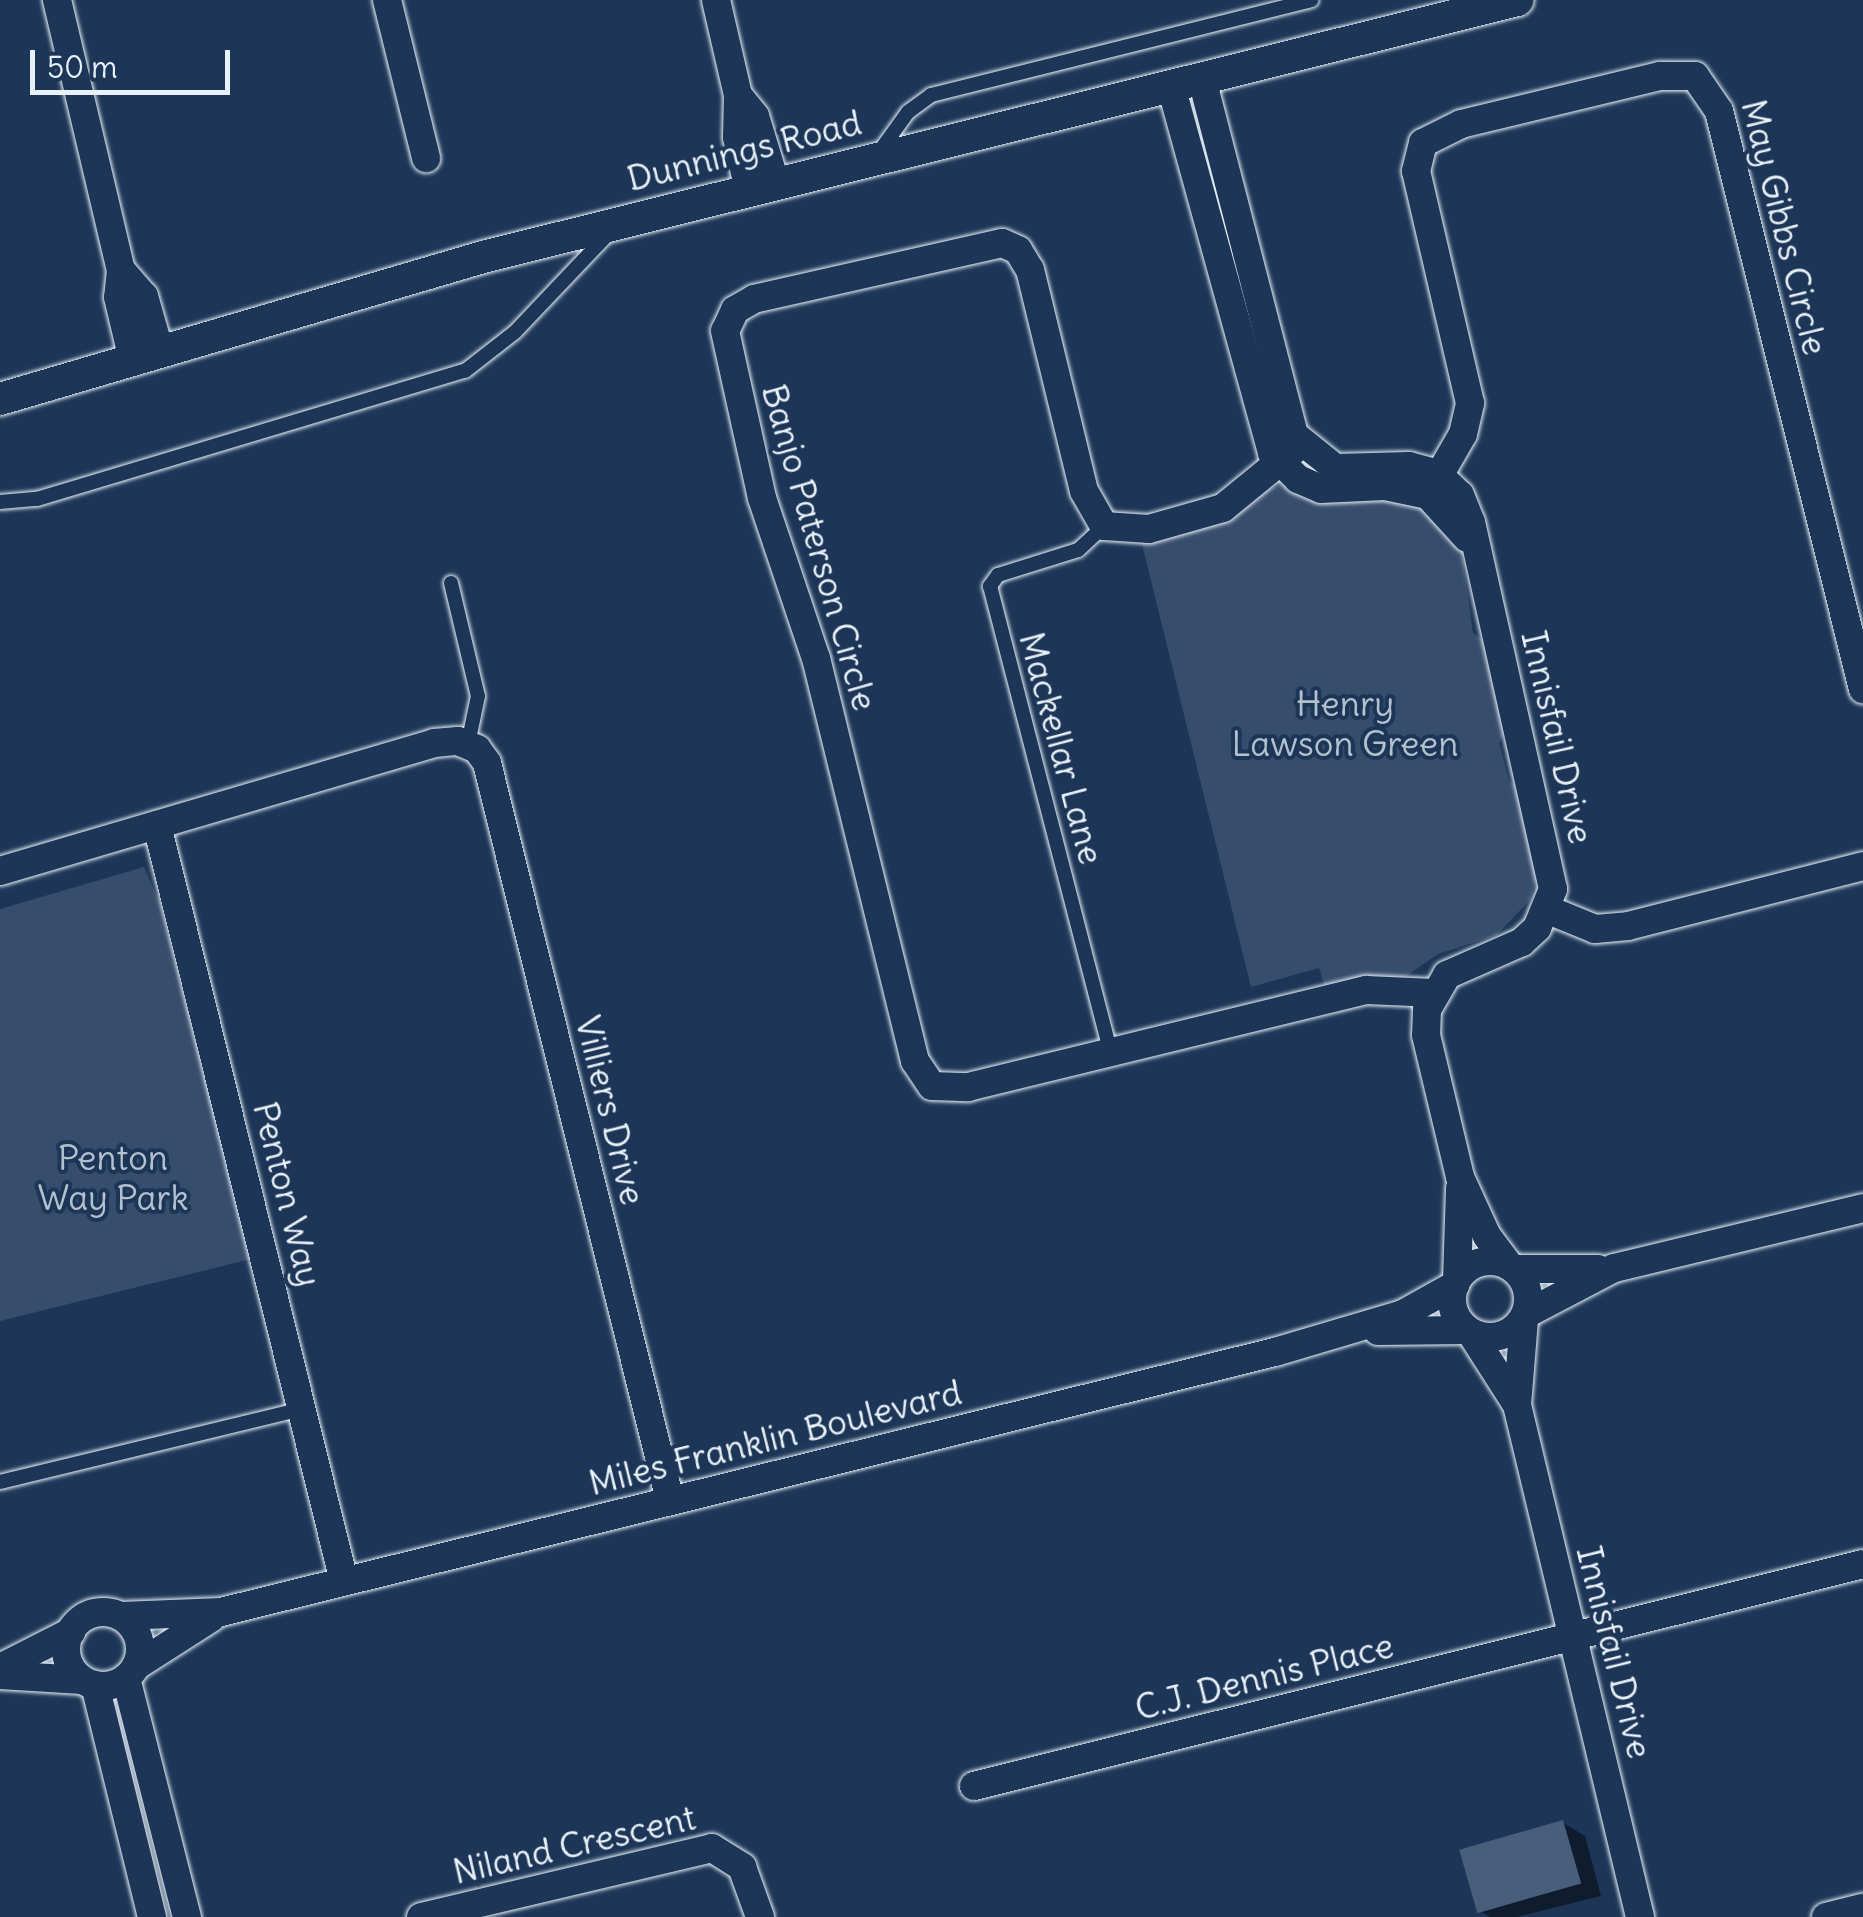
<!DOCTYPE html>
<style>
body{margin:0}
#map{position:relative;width:1863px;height:1917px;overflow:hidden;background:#1d3557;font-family:Delius,sans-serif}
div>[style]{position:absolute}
.green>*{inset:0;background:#374d6c}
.shadow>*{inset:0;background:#0007}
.building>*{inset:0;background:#495e7a;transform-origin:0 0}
.roads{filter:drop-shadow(0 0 2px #e8f1f8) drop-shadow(0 0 2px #e8f1f8)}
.service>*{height:14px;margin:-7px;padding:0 7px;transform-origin:7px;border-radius:7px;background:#1d3557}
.minor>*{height:28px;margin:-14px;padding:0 14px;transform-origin:14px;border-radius:14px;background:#1d3557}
.minor>.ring{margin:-14px;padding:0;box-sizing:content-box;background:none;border:28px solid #1d3557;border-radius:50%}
.tertiary>*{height:32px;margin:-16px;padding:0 16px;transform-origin:16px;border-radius:16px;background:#1d3557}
span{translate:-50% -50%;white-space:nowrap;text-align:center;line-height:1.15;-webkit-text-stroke:8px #1d3557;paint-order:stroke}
.street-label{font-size:35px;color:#e8f1f8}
.park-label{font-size:35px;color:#b3c0ce}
.scale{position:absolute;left:30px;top:50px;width:200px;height:45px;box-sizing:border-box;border:5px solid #e8f1f8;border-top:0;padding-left:12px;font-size:30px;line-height:35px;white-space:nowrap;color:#e8f1f8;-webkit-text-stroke:8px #1d3557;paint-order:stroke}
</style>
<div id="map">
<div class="green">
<div style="clip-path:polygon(1283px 484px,1414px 500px,1461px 548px,1473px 633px,1485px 641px,1507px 729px,1499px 743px,1509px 781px,1521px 788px,1538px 872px,1530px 900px,1497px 935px,1438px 954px,1402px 979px,1326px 990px,1319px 968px,1251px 987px,1141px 540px)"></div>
<div style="clip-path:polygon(144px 867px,160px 903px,251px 1259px,0 1321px,0 909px)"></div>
</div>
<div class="shadow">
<div style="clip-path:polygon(1563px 1823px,1585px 1836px,1601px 1896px,1517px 1917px,1490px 1917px,1476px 1909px)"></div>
</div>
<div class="building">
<div style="left:1563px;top:1820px;width:66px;height:108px;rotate:74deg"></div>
</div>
<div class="roads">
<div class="service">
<div style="left:877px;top:155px;width:53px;rotate:-54.2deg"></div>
<div style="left:908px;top:112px;width:29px;rotate:-36deg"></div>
<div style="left:931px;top:95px;width:392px;rotate:-14deg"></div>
<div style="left:0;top:502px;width:37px;rotate:-5deg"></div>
<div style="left:37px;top:499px;width:447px;rotate:-16.7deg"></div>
<div style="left:465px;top:371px;width:63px;rotate:-38deg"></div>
<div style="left:515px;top:332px;width:137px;rotate:-46.5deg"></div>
<div style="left:1104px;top:526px;width:35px;rotate:137deg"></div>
<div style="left:1078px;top:550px;width:84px;rotate:162.6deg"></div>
<div style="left:998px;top:575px;width:14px;rotate:126deg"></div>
<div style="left:990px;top:586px;width:482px;rotate:75.5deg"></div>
<div style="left:451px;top:583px;width:116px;rotate:76.6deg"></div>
<div style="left:478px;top:696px;width:49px;rotate:101.8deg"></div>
<div style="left:0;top:1482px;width:311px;rotate:-13.6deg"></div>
</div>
<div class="minor">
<div style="left:57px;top:0;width:277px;rotate:76.7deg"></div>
<div style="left:121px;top:270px;width:27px;rotate:96deg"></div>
<div style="left:118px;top:297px;width:65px;rotate:76.6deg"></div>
<div style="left:387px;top:0;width:163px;rotate:76.1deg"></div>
<div style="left:716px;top:0;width:98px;rotate:77deg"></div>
<div style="left:738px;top:95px;width:42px;rotate:91.4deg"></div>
<div style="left:737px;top:137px;width:55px;rotate:77.5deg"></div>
<div style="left:1202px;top:79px;width:368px;rotate:75.5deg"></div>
<div style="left:1294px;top:435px;width:53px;rotate:38.8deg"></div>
<div style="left:1335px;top:468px;width:74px;rotate:-1.5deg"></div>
<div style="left:1409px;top:466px;width:30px;rotate:15deg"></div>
<div style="left:1438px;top:474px;width:30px;rotate:44deg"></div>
<div style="left:1460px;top:495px;width:29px;rotate:68deg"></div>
<div style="left:1471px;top:522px;width:376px;rotate:77.4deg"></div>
<div style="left:1553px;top:889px;width:42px;rotate:112.3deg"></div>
<div style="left:1537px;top:928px;width:21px;rotate:137deg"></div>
<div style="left:1522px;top:942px;width:82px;rotate:156.3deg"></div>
<div style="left:1447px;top:975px;width:39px;rotate:120deg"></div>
<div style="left:1427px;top:1009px;width:26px;rotate:92deg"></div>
<div style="left:1426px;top:1035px;width:146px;rotate:76.5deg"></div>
<div style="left:1460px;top:1177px;width:65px;rotate:65.4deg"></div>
<div style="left:1487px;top:1236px;width:38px;rotate:53deg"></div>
<div style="left:1171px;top:86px;width:381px;rotate:74.6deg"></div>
<div style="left:1272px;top:453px;width:37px;rotate:45deg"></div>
<div style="left:1298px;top:479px;width:25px;rotate:23deg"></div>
<div style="left:1321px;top:489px;width:64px;rotate:-2.7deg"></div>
<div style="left:1385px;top:486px;width:44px;rotate:11.8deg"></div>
<div style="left:1428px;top:495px;width:58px;rotate:47.8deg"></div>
<div style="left:738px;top:95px;width:27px;rotate:51deg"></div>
<div style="left:755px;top:116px;width:72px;rotate:73.1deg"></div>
<div style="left:121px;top:270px;width:35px;rotate:49deg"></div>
<div style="left:144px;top:296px;width:58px;rotate:74.1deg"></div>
<div style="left:1300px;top:445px;width:99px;rotate:140.7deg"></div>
<div style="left:1223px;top:508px;width:77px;rotate:164.2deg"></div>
<div style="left:1149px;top:529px;width:45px;rotate:-176.2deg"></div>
<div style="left:1104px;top:526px;width:40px;rotate:-119.7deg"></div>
<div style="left:1084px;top:491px;width:228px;rotate:-103.7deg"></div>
<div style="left:1030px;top:270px;width:23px;rotate:-121deg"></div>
<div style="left:1018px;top:250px;width:17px;rotate:-156deg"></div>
<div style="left:1002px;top:243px;width:254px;rotate:167.3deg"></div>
<div style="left:754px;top:299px;width:22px;rotate:150deg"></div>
<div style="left:735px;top:310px;width:23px;rotate:115deg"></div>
<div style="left:725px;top:331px;width:171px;rotate:77.5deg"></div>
<div style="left:762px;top:498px;width:169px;rotate:71.4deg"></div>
<div style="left:816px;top:658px;width:415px;rotate:76.2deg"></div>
<div style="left:915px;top:1061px;width:30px;rotate:56deg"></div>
<div style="left:932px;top:1086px;width:36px;rotate:2deg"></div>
<div style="left:968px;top:1087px;width:410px;rotate:-13.7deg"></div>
<div style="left:1366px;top:990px;width:69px;rotate:2.5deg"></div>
<div style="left:1428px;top:495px;width:70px;rotate:-60.2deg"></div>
<div style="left:1463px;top:434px;width:32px;rotate:-77deg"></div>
<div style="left:1470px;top:403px;width:238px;rotate:-103.1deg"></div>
<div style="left:1416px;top:171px;width:29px;rotate:-76deg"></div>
<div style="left:1423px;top:143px;width:42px;rotate:-26.6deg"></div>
<div style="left:1461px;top:124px;width:205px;rotate:-13.6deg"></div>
<div style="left:1660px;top:76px;width:35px"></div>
<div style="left:1695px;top:76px;width:42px;rotate:55.6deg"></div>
<div style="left:1719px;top:111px;width:596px;rotate:76.01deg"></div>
<div style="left:157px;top:825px;width:779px;rotate:76.11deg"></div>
<div style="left:0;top:871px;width:452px;rotate:-16.4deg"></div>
<div style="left:434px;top:743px;width:24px;rotate:-5deg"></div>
<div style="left:458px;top:741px;width:21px;rotate:23deg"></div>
<div style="left:477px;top:749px;width:17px;rotate:54deg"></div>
<div style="left:487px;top:763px;width:760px;rotate:76.07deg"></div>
<div style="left:1546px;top:909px;width:53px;rotate:22.2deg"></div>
<div style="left:1595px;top:929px;width:33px;rotate:-5deg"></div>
<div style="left:1628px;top:926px;width:243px;rotate:-14.3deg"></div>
<div class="ring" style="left:1452px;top:1261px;width:48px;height:48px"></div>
<div style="left:1514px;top:1269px;width:84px"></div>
<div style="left:1457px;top:1280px;width:92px;rotate:-88.1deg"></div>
<div style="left:1526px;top:1314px;width:99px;rotate:-27.6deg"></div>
<div style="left:1614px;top:1268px;width:256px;rotate:-13.5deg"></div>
<div style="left:1378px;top:1331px;width:89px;rotate:-0.6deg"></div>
<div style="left:1471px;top:1333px;width:85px;rotate:57.4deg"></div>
<div style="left:1517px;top:1405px;width:527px;rotate:76.49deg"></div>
<div style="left:1517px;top:1405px;width:86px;rotate:-85.3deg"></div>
<div class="ring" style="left:66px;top:1612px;width:46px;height:46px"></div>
<div style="left:121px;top:1616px;width:100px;rotate:-2.3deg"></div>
<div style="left:221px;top:1612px;width:1086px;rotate:-13.86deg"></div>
<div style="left:1275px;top:1352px;width:134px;rotate:-16.5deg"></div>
<div style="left:1403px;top:1314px;width:60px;rotate:-29.1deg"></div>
<div style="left:136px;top:1666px;width:89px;rotate:-32.6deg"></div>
<div style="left:0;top:1668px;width:80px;rotate:-26.9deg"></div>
<div style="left:0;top:1675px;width:82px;rotate:3.5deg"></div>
<div style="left:126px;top:1678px;width:247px;rotate:75.7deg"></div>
<div style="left:95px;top:1685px;width:239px;rotate:76.2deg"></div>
<div style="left:974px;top:1786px;width:916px;rotate:-14.02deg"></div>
<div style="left:421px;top:1917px;width:299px;rotate:-13.3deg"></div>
<div style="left:712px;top:1848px;width:36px;rotate:32deg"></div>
<div style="left:742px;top:1867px;width:53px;rotate:70.2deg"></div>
<div style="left:1826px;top:1917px;width:38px;rotate:-14deg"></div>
</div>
<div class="tertiary">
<div style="left:0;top:399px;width:503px;rotate:-16.38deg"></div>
<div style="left:483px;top:257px;width:1066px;rotate:-13.95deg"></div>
</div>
</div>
<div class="street-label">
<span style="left:744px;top:150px;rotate:-14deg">Dunnings Road</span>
<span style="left:1785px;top:227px;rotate:76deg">May Gibbs Circle</span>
<span style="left:820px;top:547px;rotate:74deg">Banjo Paterson Circle</span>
<span style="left:1558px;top:737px;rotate:77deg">Innisfail Drive</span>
<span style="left:1062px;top:748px;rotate:75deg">Mackellar Lane</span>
<span style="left:611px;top:1110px;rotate:76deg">Villiers Drive</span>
<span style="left:288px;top:1194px;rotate:76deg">Penton Way</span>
<span style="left:775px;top:1437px;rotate:-14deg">Miles Franklin Boulevard</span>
<span style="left:1615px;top:1652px;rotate:76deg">Innisfail Drive</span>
<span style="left:1264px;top:1676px;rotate:-14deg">C.J. Dennis Place</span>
<span style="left:574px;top:1844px;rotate:-13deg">Niland Crescent</span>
</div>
<div class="park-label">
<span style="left:1345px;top:723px">Henry<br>Lawson Green</span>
<span style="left:113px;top:1177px">Penton<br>Way Park</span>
</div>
<div class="scale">50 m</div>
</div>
